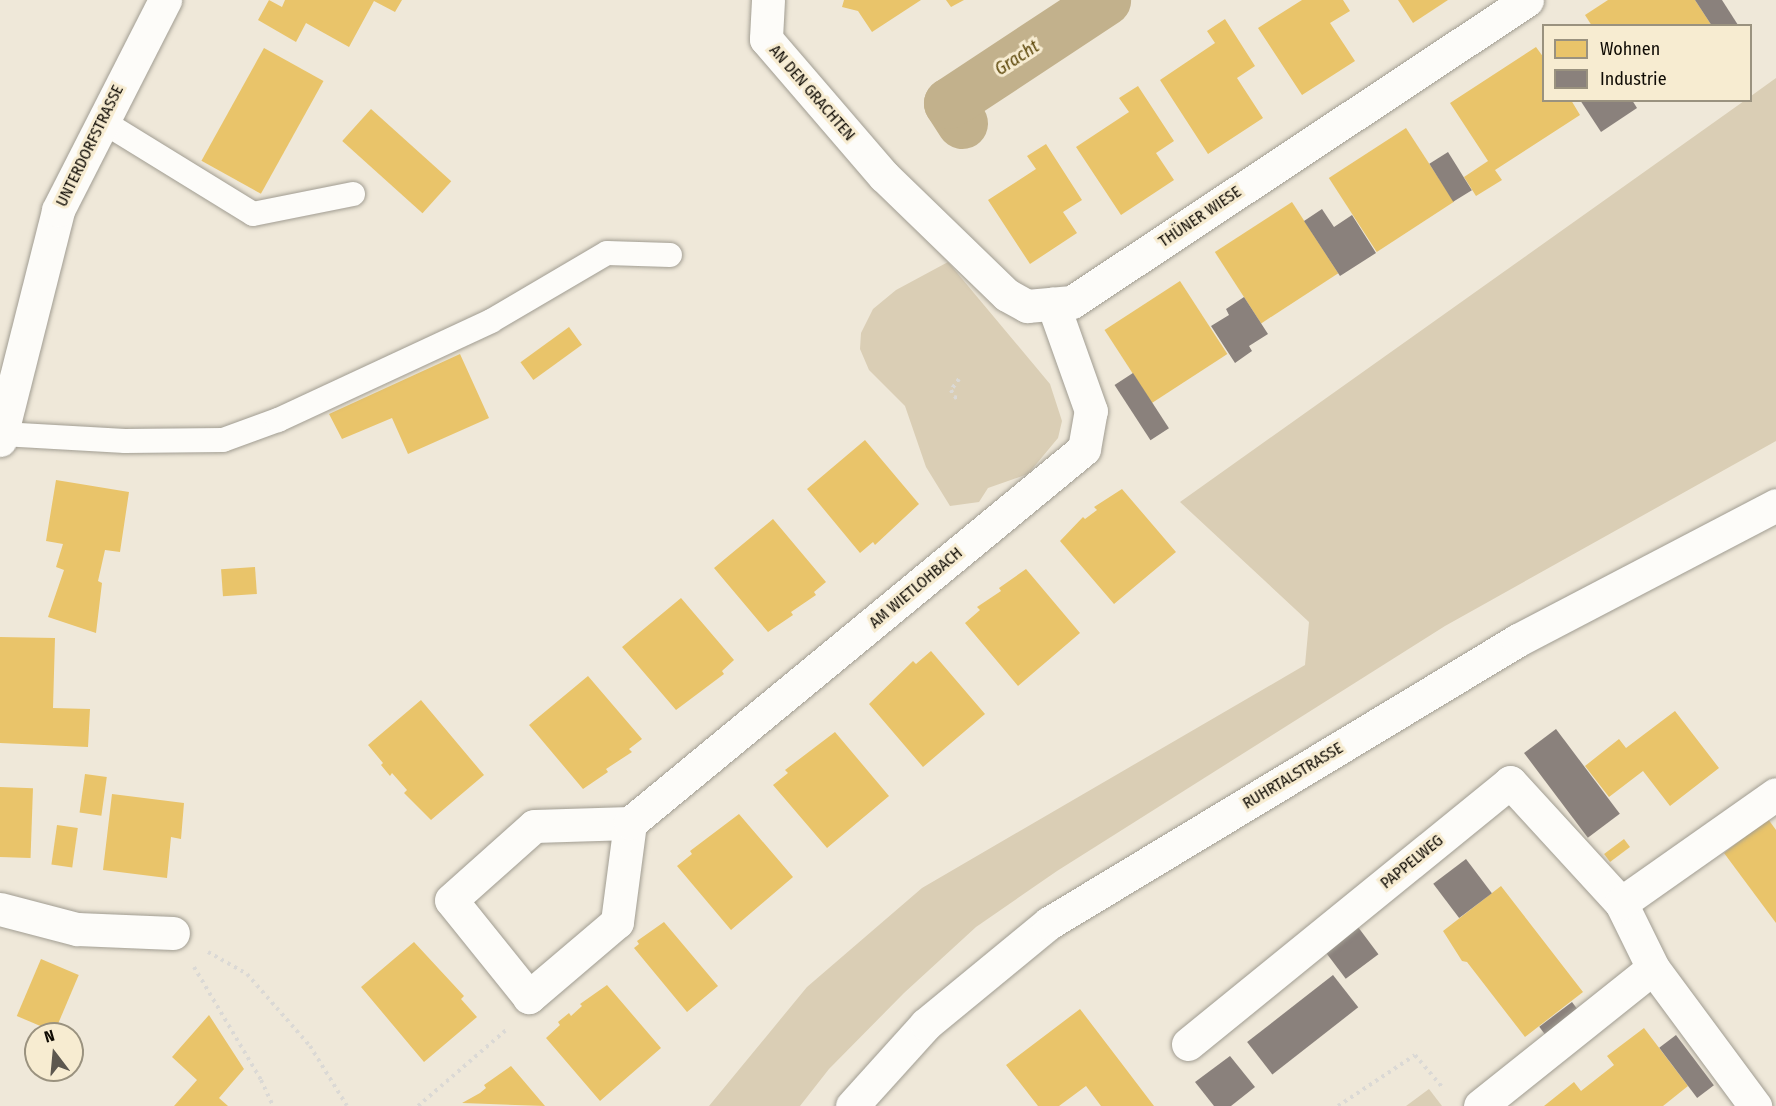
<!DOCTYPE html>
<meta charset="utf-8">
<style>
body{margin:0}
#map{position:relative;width:1776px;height:1106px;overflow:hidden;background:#efe8d9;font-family:"Fira Sans Condensed",sans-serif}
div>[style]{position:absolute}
.green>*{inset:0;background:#daceb5}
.homes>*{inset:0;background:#e9c46a;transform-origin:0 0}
.industry>*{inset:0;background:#8a817c;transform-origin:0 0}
.canal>*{height:51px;margin:-25.5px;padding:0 25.5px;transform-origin:25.5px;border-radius:25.5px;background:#c2b18c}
.path>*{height:4px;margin-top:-2px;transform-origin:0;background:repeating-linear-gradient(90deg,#dbd9d5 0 3px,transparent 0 7.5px)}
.roads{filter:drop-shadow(0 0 2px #a19d92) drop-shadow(0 0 2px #a19d92)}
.lane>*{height:24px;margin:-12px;padding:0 12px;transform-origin:12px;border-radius:12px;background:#fdfcf9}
.street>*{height:33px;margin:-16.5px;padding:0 16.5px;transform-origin:16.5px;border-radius:16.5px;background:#fdfcf9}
.secondary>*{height:33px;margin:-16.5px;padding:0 16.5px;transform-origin:16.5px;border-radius:16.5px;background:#fdfcf9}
span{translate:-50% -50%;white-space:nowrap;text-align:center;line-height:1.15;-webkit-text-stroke:6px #f7ecd1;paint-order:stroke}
.street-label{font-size:16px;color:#0f0b04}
.water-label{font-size:18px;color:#5c470a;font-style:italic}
.legend{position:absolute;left:1542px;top:24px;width:210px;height:78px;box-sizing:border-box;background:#f7ecd1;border:2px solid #9a927f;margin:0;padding:8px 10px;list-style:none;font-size:18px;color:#0f0b04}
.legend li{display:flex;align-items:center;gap:12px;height:30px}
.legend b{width:30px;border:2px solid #9a927f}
.north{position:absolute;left:24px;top:1022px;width:60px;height:60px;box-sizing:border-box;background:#f7ecd1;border:2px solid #9a927f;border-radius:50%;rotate:344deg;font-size:16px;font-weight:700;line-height:24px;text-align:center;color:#0f0b04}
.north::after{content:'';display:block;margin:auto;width:21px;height:27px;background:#5d584f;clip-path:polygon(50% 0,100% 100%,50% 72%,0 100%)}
</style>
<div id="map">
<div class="green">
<div style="clip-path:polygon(1776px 78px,1776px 441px,1445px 626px,1057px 871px,976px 927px,904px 993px,829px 1069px,800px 1106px,709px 1106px,807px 987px,922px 888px,1305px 665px,1309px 622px,1180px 502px,1744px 101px,1750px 100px,1751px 96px)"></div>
<div style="clip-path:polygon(948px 262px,1050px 384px,1062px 421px,1058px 438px,1028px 474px,988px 488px,979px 502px,950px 506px,926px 467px,905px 406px,869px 370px,860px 349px,861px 333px,873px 309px,896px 290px)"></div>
<div style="clip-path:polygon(1429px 1089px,1442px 1106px,1406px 1106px)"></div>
</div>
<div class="homes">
<div style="clip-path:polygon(269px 0,282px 7px,285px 0,402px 0,395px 12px,374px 1px,349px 47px,306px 23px,296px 42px,258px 20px)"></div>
<div style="clip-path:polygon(844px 0,921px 0,872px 32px,858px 11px,842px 7px)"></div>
<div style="clip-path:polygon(946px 0,964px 0,951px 7px)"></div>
<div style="clip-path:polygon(1302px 0,1343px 0,1350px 11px,1330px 23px,1355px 61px,1302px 95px,1258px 28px)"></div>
<div style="clip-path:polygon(1398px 0,1448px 0,1413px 23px)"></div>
<div style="clip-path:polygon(1608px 0,1695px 0,1712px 26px,1592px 26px,1585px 15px)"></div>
<div style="clip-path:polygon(1225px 19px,1255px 66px,1237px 78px,1263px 118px,1208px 154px,1160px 80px,1215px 43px,1207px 31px)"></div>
<div style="clip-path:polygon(1536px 47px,1544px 58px,1544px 100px,1571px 100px,1580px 115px,1495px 170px,1502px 180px,1476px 196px,1464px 177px,1488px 161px,1450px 103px)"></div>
<div style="left:264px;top:48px;width:68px;height:129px;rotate:29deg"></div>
<div style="clip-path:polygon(1138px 86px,1174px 141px,1156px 153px,1174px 180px,1121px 215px,1076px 147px,1129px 112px,1119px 98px)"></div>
<div style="left:371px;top:109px;width:108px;height:43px;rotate:42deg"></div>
<div style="left:1406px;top:128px;width:88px;height:92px;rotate:57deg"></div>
<div style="clip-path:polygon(1046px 144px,1082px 200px,1063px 212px,1077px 233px,1030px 264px,988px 200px,1036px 169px,1027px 156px)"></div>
<div style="left:1292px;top:202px;width:85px;height:92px;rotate:57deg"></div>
<div style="left:1180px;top:281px;width:87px;height:90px;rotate:57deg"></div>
<div style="left:569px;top:327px;width:22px;height:60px;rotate:54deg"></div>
<div style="clip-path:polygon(460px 354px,489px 418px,408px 454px,392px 418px,342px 439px,329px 414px)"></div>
<div style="clip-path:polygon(865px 440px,919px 504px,875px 545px,873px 542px,860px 553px,807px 489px)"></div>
<div style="clip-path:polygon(56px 480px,129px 492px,120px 552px,105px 550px,98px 581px,102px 583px,96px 633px,48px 617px,64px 570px,56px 567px,63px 544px,46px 541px)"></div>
<div style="clip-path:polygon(1122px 489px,1176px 552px,1114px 604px,1060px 541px,1083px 517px,1085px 519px,1097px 510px,1094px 507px)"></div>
<div style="clip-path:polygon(773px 519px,826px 582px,814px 592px,816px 595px,791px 612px,793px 615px,768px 632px,714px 568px)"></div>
<div style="left:255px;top:567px;width:27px;height:34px;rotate:86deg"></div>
<div style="clip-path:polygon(1026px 569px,1080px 633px,1018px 686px,965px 623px,980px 610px,977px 607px,1001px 591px,999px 588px)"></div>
<div style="clip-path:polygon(681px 598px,734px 660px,722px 671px,724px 674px,676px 710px,622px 647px)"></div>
<div style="clip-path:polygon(0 637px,55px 638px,53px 708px,90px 709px,88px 747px,0 743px)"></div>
<div style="clip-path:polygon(931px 651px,985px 714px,923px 767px,869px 704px,913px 661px,916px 664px)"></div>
<div style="clip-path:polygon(588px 676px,642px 739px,629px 749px,632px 752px,606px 769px,608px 772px,583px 789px,529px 725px)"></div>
<div style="clip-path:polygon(421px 700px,484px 775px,431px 820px,404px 793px,407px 790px,392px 773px,390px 776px,381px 765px,383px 763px,368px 745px)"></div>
<div style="clip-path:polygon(1675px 711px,1719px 768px,1670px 806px,1643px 771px,1609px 797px,1585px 766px,1619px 739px,1626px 748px)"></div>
<div style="clip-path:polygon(835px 732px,889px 796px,827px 848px,773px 785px,788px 773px,785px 770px)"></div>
<div style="left:85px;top:774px;width:22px;height:39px;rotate:8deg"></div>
<div style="left:0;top:787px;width:33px;height:70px;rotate:2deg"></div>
<div style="clip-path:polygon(112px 794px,184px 803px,181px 839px,171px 837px,167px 878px,103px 870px)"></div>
<div style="clip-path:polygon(739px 814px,793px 877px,731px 930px,677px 866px,692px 854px,690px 851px)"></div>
<div style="clip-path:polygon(1768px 819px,1776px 830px,1776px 923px,1724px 853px)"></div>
<div style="left:57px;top:825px;width:21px;height:40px;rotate:8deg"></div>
<div style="left:1624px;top:839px;width:10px;height:25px;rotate:53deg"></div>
<div style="clip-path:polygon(1501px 886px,1583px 992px,1525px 1037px,1467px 962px,1462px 961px,1443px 931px)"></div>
<div style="clip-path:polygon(664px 922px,718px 986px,687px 1012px,634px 948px,639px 944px,637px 941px)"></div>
<div style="clip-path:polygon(414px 942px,464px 996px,461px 999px,477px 1017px,424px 1062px,361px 987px)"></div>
<div style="left:41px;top:959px;width:41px;height:62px;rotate:23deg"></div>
<div style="clip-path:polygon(607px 985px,661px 1048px,600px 1101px,546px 1038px,560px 1025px,558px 1022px,569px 1013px,571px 1016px,582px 1006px,580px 1004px)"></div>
<div style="clip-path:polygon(1080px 1009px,1119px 1060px,1154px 1106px,1101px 1106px,1086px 1086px,1059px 1106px,1038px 1106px,1006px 1065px)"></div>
<div style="clip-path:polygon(209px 1015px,244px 1069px,219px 1098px,228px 1106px,174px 1106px,197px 1080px,172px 1057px)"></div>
<div style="clip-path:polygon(1644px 1028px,1688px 1086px,1663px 1106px,1544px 1106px,1574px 1082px,1581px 1091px,1614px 1065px,1607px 1056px)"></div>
<div style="clip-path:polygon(511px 1066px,545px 1106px,462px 1103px,480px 1093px,486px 1088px,484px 1085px)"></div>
</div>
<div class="industry">
<div style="clip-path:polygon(1695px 0,1722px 0,1738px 25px,1712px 26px)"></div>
<div style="clip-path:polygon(1580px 100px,1632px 100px,1637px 108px,1601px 132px)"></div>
<div style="left:1448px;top:152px;width:45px;height:22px;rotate:58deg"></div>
<div style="clip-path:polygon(1322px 209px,1334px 227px,1352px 215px,1376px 253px,1340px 276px,1304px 221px)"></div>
<div style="clip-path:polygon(1244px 297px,1268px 334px,1249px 346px,1252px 351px,1235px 363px,1211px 326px,1229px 315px,1226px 309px)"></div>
<div style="left:1133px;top:373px;width:66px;height:22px;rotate:57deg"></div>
<div style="left:1556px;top:729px;width:106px;height:40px;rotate:53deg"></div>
<div style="left:1466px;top:859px;width:43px;height:41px;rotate:53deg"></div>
<div style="left:1352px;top:919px;width:44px;height:41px;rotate:53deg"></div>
<div style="left:1333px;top:975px;width:41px;height:109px;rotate:52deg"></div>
<div style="left:1572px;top:1002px;width:21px;height:41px;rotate:53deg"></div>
<div style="left:1676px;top:1035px;width:63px;height:21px;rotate:53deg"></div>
<div style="clip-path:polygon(1230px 1056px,1255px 1087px,1231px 1106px,1214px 1106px,1195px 1082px)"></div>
</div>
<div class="canal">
<div style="left:962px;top:123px;width:24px;rotate:-123deg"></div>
<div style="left:949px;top:103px;width:187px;rotate:-33.4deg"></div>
</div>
<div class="path">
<div style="left:959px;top:379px;width:14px;rotate:126deg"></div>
<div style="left:951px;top:390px;width:8px;rotate:67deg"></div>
<div style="left:954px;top:397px;width:7px;rotate:16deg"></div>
<div style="left:208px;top:952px;width:45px;rotate:29.4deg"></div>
<div style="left:247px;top:974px;width:96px;rotate:48.8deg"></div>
<div style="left:310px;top:1046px;width:70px;rotate:58.3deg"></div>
<div style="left:194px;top:967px;width:131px;rotate:59.3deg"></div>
<div style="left:261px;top:1080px;width:29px;rotate:65deg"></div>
<div style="left:418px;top:1106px;width:116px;rotate:-40.8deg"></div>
<div style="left:1338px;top:1106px;width:92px;rotate:-33.5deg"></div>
<div style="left:1415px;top:1055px;width:42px;rotate:49.8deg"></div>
</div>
<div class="roads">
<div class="lane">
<div style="left:102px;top:121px;width:177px;rotate:31.6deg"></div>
<div style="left:253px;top:214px;width:102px;rotate:-11.3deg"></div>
<div style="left:2px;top:434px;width:123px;rotate:3.3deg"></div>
<div style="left:125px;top:441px;width:98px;rotate:-0.6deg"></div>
<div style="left:223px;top:440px;width:59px;rotate:-20deg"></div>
<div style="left:278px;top:420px;width:235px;rotate:-24.9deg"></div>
<div style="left:491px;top:321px;width:134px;rotate:-30.4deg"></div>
<div style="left:607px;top:253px;width:63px;rotate:1.8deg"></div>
</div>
<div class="street">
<div style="left:768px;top:0;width:39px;rotate:93deg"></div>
<div style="left:766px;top:39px;width:181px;rotate:49.3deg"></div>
<div style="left:884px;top:176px;width:171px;rotate:44.1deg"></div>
<div style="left:1007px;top:295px;width:23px;rotate:29deg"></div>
<div style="left:1027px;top:306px;width:45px;rotate:-5.1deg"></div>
<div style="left:1072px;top:302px;width:546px;rotate:-33.57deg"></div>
<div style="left:0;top:440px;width:237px;rotate:-75.8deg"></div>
<div style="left:58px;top:210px;width:236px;rotate:-63deg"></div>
<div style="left:630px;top:823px;width:100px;rotate:97.5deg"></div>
<div style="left:617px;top:922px;width:116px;rotate:139.6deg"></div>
<div style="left:529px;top:997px;width:124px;rotate:-128.8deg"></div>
<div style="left:451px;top:900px;width:111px;rotate:-41.7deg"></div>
<div style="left:534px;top:826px;width:96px;rotate:-1.8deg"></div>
<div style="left:630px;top:823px;width:588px;rotate:-39.48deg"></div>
<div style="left:1084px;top:449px;width:39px;rotate:-80deg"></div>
<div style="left:1091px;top:411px;width:114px;rotate:-109.6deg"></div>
<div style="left:1621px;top:903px;width:72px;rotate:63.8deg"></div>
<div style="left:1653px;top:968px;width:172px;rotate:53.5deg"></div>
<div style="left:0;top:909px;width:80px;rotate:14.6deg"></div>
<div style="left:77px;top:929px;width:96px;rotate:2.4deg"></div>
<div style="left:1188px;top:1044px;width:415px;rotate:-39.1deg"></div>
<div style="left:1510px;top:782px;width:164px;rotate:47.5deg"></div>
<div style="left:1621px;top:903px;width:189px;rotate:-35.1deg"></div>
<div style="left:1480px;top:1106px;width:221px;rotate:-38.6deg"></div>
</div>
<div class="secondary">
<div style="left:852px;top:1106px;width:110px;rotate:-47.9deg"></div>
<div style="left:926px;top:1024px;width:159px;rotate:-39.4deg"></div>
<div style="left:1049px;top:923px;width:548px;rotate:-31.11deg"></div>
<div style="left:1518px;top:640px;width:291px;rotate:-27.6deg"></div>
</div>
</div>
<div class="street-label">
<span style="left:812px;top:93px;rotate:49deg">AN DEN GRACHTEN</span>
<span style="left:90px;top:146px;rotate:-64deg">UNTERDORFSTRASSE</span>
<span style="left:1200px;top:217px;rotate:-34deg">THÜNER WIESE</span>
<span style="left:916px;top:588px;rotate:-40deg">AM WIETLOHBACH</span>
<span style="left:1293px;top:776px;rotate:-31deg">RUHRTALSTRASSE</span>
<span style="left:1412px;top:862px;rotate:-39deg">PAPPELWEG</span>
</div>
<div class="water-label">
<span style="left:1017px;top:58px;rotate:-33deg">Gracht</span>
</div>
<ul class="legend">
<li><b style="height:16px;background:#e9c46a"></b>Wohnen</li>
<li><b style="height:16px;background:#8a817c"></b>Industrie</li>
</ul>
<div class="north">N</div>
</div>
